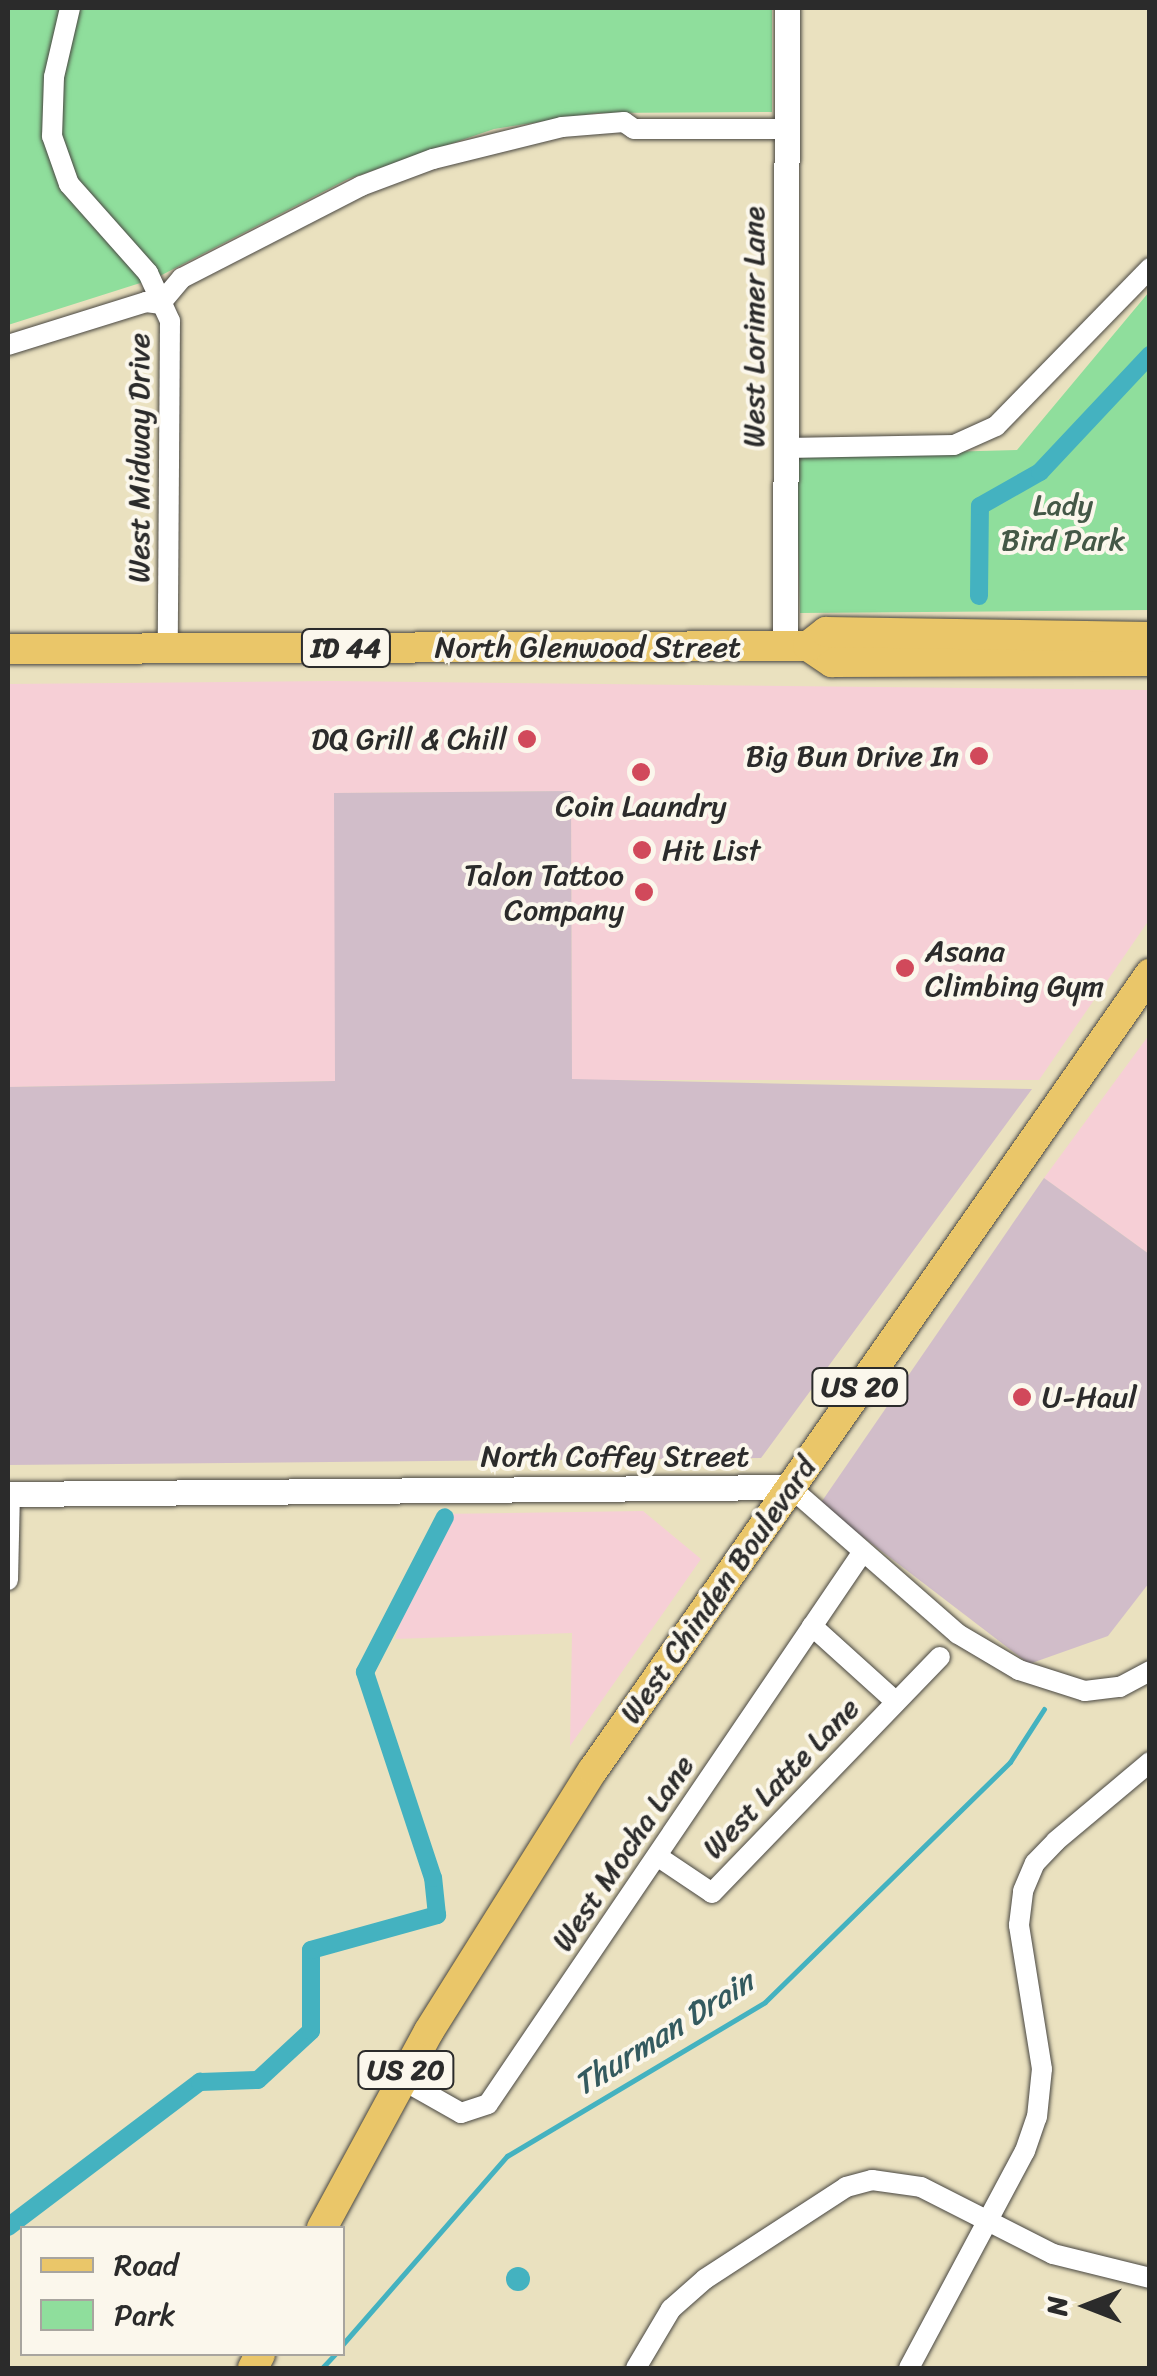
<!DOCTYPE html>
<style>
body{margin:0}
#map{position:relative;width:1157px;height:2376px;overflow:hidden;background:#eae1bf;font-family:Sriracha,sans-serif}
div>[style]{position:absolute}
.built>*{inset:0;background:#f6cfd6}
.industrial>*{inset:0;background:#d1bdc9}
.green>*{inset:0;background:#8fde9c}
.water>*{inset:0;background:#44b2c0}
.round{border-radius:50%}
.stream>*{height:5px;margin:-2.5px;padding:0 2.5px;transform-origin:2.5px;border-radius:2.5px;background:#44b2c0}
.canal>*{height:18px;margin:-9px;padding:0 9px;transform-origin:9px;border-radius:9px;background:#44b2c0}
.roads{filter:drop-shadow(0 0 2px #484641) drop-shadow(0 0 2px #484641)}
.minor>*{height:20px;margin:-10px;padding:0 10px;transform-origin:10px;border-radius:10px;background:#fff}
.tertiary>*{height:25px;margin:-12.5px;padding:0 12.5px;transform-origin:12.5px;border-radius:12.5px;background:#fff}
.primary>*{height:30px;margin:-15px;padding:0 15px;transform-origin:15px;border-radius:15px;background:#eac669}
.dots>*{width:28px;height:28px;translate:-50% -50%;box-sizing:border-box;border:5px solid #fbf7ec;border-radius:50%}
span{translate:-50% -50%;white-space:nowrap;text-align:center;line-height:1.15;-webkit-text-stroke:8px #fbf7ec;paint-order:stroke}
.shield-label span{padding:2px 8px;background:#fbf7ec;border:2px solid;border-radius:8px;-webkit-text-stroke-width:0}
.shield-label{font-size:28px;color:#2b2b2b;font-weight:700}
.street-label{font-size:30px;color:#2b2b2b}
.park-label{font-size:30px;color:#445847}
.poi-label{font-size:30px;color:#2b2b2b}
.right{translate:-100% -50%;text-align:right}
.left{translate:0 -50%;text-align:left}
.water-label{font-size:32px;color:#345a5f;font-style:italic}
.frame{position:absolute;inset:0;border:10px solid #2b2b2b;pointer-events:none}
.legend{position:absolute;left:20px;top:2226px;width:325px;height:130px;box-sizing:border-box;background:#fbf7ec;border:2px solid #a8a59f;margin:0;padding:12px 18px;list-style:none;font-size:30px;color:#2b2b2b}
.legend li{display:flex;align-items:center;gap:20px;height:50px}
.legend b{width:50px;border:2px solid #a8a59f}
.north{position:absolute;left:1037px;top:2256px;width:100px;height:100px;-webkit-text-stroke:8px #fbf7ec;paint-order:stroke;rotate:270deg;font-size:28px;font-weight:700;line-height:40px;text-align:center;color:#2b2b2b}
.north::after{content:'';display:block;margin:auto;width:35px;height:45px;background:#2b2b2b;clip-path:polygon(50% 0,100% 100%,50% 72%,0 100%)}
</style>
<div id="map">
<div class="built">
<div style="clip-path:polygon(331px 681px,1149px 690px,1149px 920px,1039px 1080px,572px 1080px,571px 791px,335px 793px,335px 1081px,8px 1087px,8px 684px)"></div>
<div style="clip-path:polygon(1149px 1035px,1149px 1254px,1044px 1178px)"></div>
<div style="clip-path:polygon(643px 1511px,701px 1559px,570px 1746px,572px 1633px,395px 1639px,438px 1514px)"></div>
</div>
<div class="industrial">
<div style="clip-path:polygon(571px 791px,572px 1079px,1032px 1089px,761px 1458px,8px 1465px,8px 1087px,335px 1081px,334px 793px)"></div>
<div style="clip-path:polygon(1044px 1178px,1149px 1254px,1149px 1583px,1108px 1636px,1029px 1664px,820px 1504px)"></div>
</div>
<div class="green">
<div style="clip-path:polygon(8px 8px,772px 8px,772px 112px,597px 113px,494px 129px,348px 179px,156px 278px,8px 325px)"></div>
<div style="clip-path:polygon(1149px 292px,1149px 610px,800px 613px,796px 456px,1017px 450px)"></div>
</div>
<div class="water">
<div class="round" style="left:506px;top:2267px;width:24px;height:24px"></div>
</div>
<div class="stream">
<div style="left:342px;top:2345px;width:251px;rotate:-48.9deg"></div>
<div style="left:507px;top:2156px;width:300px;rotate:-30.8deg"></div>
<div style="left:765px;top:2002px;width:343px;rotate:-44.4deg"></div>
<div style="left:1010px;top:1762px;width:63px;rotate:-57.3deg"></div>
<div style="left:322px;top:2368px;width:19px;rotate:-47deg"></div>
</div>
<div class="canal">
<div style="left:979px;top:596px;width:90px;rotate:-89.4deg"></div>
<div style="left:980px;top:506px;width:69px;rotate:-29.5deg"></div>
<div style="left:1040px;top:472px;width:161px;rotate:-46.8deg"></div>
<div style="left:8px;top:2227px;width:241px;rotate:-37.1deg"></div>
<div style="left:200px;top:2082px;width:58px;rotate:-2deg"></div>
<div style="left:258px;top:2080px;width:72px;rotate:-42.8deg"></div>
<div style="left:311px;top:2031px;width:81px;rotate:-90deg"></div>
<div style="left:311px;top:1950px;width:131px;rotate:-15.5deg"></div>
<div style="left:437px;top:1915px;width:37px;rotate:-96deg"></div>
<div style="left:433px;top:1878px;width:217px;rotate:-108.3deg"></div>
<div style="left:365px;top:1672px;width:174px;rotate:-62.7deg"></div>
</div>
<div class="roads">
<div class="minor">
<div style="left:70px;top:8px;width:71px;rotate:103.1deg"></div>
<div style="left:54px;top:77px;width:59px;rotate:91.9deg"></div>
<div style="left:52px;top:136px;width:51px;rotate:70.5deg"></div>
<div style="left:69px;top:184px;width:119px;rotate:48.4deg"></div>
<div style="left:148px;top:273px;width:53px;rotate:65.4deg"></div>
<div style="left:170px;top:321px;width:327px;rotate:90.4deg"></div>
<div style="left:8px;top:345px;width:145px;rotate:-17.3deg"></div>
<div style="left:146px;top:302px;width:14px;rotate:8deg"></div>
<div style="left:160px;top:304px;width:34px;rotate:-50deg"></div>
<div style="left:182px;top:278px;width:201px;rotate:-27.2deg"></div>
<div style="left:361px;top:186px;width:77px;rotate:-20.6deg"></div>
<div style="left:433px;top:159px;width:133px;rotate:-13.9deg"></div>
<div style="left:562px;top:127px;width:62px;rotate:-4.6deg"></div>
<div style="left:624px;top:122px;width:12px;rotate:35deg"></div>
<div style="left:634px;top:129px;width:153px"></div>
<div style="left:786px;top:448px;width:168px;rotate:-1deg"></div>
<div style="left:954px;top:445px;width:46px;rotate:-24.3deg"></div>
<div style="left:996px;top:426px;width:221px;rotate:-45.7deg"></div>
<div style="left:790px;top:1487px;width:223px;rotate:41.2deg"></div>
<div style="left:958px;top:1634px;width:71px;rotate:30.5deg"></div>
<div style="left:1019px;top:1670px;width:69px;rotate:17.7deg"></div>
<div style="left:1085px;top:1691px;width:35px;rotate:-7deg"></div>
<div style="left:1120px;top:1687px;width:34px;rotate:-28deg"></div>
<div style="left:8px;top:1580px;width:86px;rotate:-88.7deg"></div>
<div style="left:812px;top:1626px;width:113px;rotate:42.1deg"></div>
<div style="left:657px;top:1856px;width:66px;rotate:33.9deg"></div>
<div style="left:712px;top:1893px;width:328px;rotate:-46deg"></div>
<div style="left:401px;top:2079px;width:69px;rotate:29.5deg"></div>
<div style="left:461px;top:2113px;width:28px;rotate:-18deg"></div>
<div style="left:488px;top:2104px;width:666px;rotate:-55.83deg"></div>
<div style="left:636px;top:2368px;width:69px;rotate:-59.3deg"></div>
<div style="left:671px;top:2309px;width:45px;rotate:-41.4deg"></div>
<div style="left:705px;top:2279px;width:168px;rotate:-33.1deg"></div>
<div style="left:846px;top:2187px;width:27px;rotate:-15deg"></div>
<div style="left:872px;top:2180px;width:49px;rotate:8.1deg"></div>
<div style="left:921px;top:2187px;width:148px;rotate:26.9deg"></div>
<div style="left:1053px;top:2254px;width:100px;rotate:13.9deg"></div>
<div style="left:909px;top:2368px;width:246px;rotate:-61.9deg"></div>
<div style="left:1025px;top:2151px;width:36px;rotate:-71deg"></div>
<div style="left:1037px;top:2117px;width:48px;rotate:-84.1deg"></div>
<div style="left:1042px;top:2069px;width:146px;rotate:-99.1deg"></div>
<div style="left:1019px;top:1925px;width:34px;rotate:-83deg"></div>
<div style="left:1023px;top:1891px;width:30px;rotate:-67deg"></div>
<div style="left:1035px;top:1863px;width:30px;rotate:-46deg"></div>
<div style="left:1056px;top:1841px;width:123px;rotate:-40deg"></div>
</div>
<div class="tertiary">
<div style="left:785px;top:646px;width:638px;rotate:-89.82deg"></div>
<div style="left:8px;top:1494px;width:782px;rotate:-0.51deg"></div>
</div>
<div class="primary">
<div style="left:808px;top:646px;width:29px;rotate:34deg"></div>
<div style="left:832px;top:662px;width:318px;rotate:-0.2deg"></div>
<div style="left:8px;top:649px;width:800px;rotate:-0.21deg"></div>
<div style="left:808px;top:646px;width:23px;rotate:-38deg"></div>
<div style="left:826px;top:632px;width:324px;rotate:0.9deg"></div>
<div style="left:322px;top:2228px;width:224px;rotate:-61.5deg"></div>
<div style="left:429px;top:2031px;width:308px;rotate:-57.9deg"></div>
<div style="left:593px;top:1770px;width:972px;rotate:-55.02deg"></div>
<div style="left:253px;top:2368px;width:16px;rotate:-63deg"></div>
</div>
</div>
<div class="dots">
<div style="left:527px;top:739px;background:#d1495b"></div>
<div style="left:979px;top:756px;background:#d1495b"></div>
<div style="left:641px;top:772px;background:#d1495b"></div>
<div style="left:642px;top:850px;background:#d1495b"></div>
<div style="left:644px;top:892px;background:#d1495b"></div>
<div style="left:905px;top:968px;background:#d1495b"></div>
<div style="left:1022px;top:1397px;background:#d1495b"></div>
</div>
<div class="shield-label">
<span style="left:346px;top:648px">ID 44</span>
<span style="left:860px;top:1387px">US 20</span>
<span style="left:406px;top:2070px">US 20</span>
</div>
<div class="street-label">
<span style="left:754px;top:327px;rotate:-90deg">West Lorimer Lane</span>
<span style="left:139px;top:458px;rotate:-90deg">West Midway Drive</span>
<span style="left:588px;top:647px">North Glenwood Street</span>
<span style="left:615px;top:1456px">North Coffey Street</span>
<span style="left:718px;top:1590px;rotate:-55deg">West Chinden Boulevard</span>
<span style="left:781px;top:1778px;rotate:-46deg">West Latte Lane</span>
<span style="left:623px;top:1853px;rotate:-56deg">West Mocha Lane</span>
</div>
<div class="park-label">
<span style="left:1063px;top:522px">Lady<br>Bird Park</span>
</div>
<div class="poi-label">
<span class="right" style="left:507px;top:739px">DQ Grill &amp; Chill</span>
<span class="right" style="left:959px;top:756px">Big Bun Drive In</span>
<span style="left:641px;top:806px">Coin Laundry</span>
<span class="left" style="left:662px;top:850px">Hit List</span>
<span class="right" style="left:624px;top:892px">Talon Tattoo<br>Company</span>
<span class="left" style="left:925px;top:968px">Asana<br>Climbing Gym</span>
<span class="left" style="left:1042px;top:1397px">U-Haul</span>
</div>
<div class="water-label">
<span style="left:664px;top:2034px;rotate:-32deg">Thurman Drain</span>
</div>
<div class="frame"></div>
<ul class="legend">
<li><b style="height:12px;background:#eac669"></b>Road</li>
<li><b style="height:28px;background:#8fde9c"></b>Park</li>
</ul>
<div class="north">N</div>
</div>
